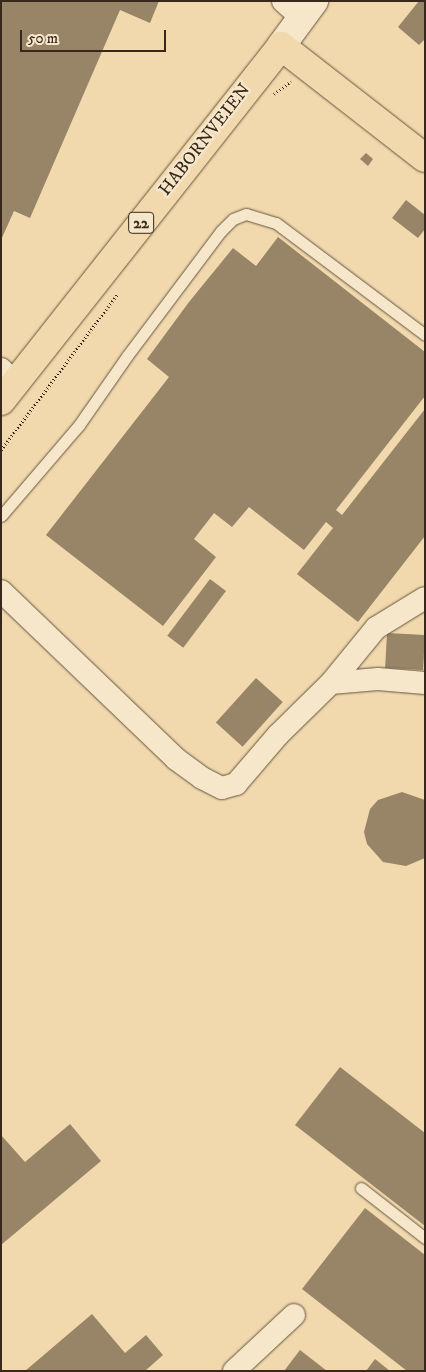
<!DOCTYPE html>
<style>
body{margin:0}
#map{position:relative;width:426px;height:1372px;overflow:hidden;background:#f1d9ad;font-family:"IM FELL DW Pica",serif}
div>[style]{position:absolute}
.building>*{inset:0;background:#988467;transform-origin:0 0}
.path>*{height:3px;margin-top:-1.5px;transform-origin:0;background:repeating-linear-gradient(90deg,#37281b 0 1px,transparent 0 3.5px)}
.roads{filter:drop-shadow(0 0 1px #665440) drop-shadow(0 0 1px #665440)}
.lane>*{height:11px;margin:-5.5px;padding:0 5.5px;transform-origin:5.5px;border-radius:5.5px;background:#f6e6ca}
.street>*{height:22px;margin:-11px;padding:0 11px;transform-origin:11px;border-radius:11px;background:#f6e6ca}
.secondary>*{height:28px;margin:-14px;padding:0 14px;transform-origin:14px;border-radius:14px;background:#f6e6ca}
.highway>*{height:28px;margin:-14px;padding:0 14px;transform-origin:14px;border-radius:14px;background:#f1d9ad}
span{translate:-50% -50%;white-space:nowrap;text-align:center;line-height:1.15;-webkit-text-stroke:5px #f6e6ca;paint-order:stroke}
.shield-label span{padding:1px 4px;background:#f6e6ca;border:1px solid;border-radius:4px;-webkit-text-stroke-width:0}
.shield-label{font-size:16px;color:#37281b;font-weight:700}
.street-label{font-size:18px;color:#37281b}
.frame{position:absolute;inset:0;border:2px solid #37281b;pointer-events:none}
.scale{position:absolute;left:20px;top:30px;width:146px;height:22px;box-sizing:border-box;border:2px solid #37281b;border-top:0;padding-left:6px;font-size:15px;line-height:18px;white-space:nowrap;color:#37281b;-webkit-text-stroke:4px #f6e6ca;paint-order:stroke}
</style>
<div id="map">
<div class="building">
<div style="clip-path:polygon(1px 1px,159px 1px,150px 23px,120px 10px,30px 218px,14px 211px,1px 240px)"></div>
<div style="clip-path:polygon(419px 1px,425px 1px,425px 39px,419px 45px,398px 27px)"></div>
<div style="clip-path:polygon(366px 153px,373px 159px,368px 166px,360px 159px)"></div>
<div style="clip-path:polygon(406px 200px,425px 215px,425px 229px,418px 238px,392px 218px)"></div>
<div style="clip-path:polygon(278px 237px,425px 352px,425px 396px,336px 510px,342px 515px,425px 409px,425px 536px,358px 622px,297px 574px,333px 528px,326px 522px,304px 550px,249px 507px,232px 527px,214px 513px,194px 539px,216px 557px,163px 626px,46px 535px,169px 377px,147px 359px,189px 302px,233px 248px,256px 266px)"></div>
<div style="left:210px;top:579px;width:20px;height:71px;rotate:37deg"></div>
<div style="left:387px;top:633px;width:38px;height:35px;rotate:3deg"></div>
<div style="left:256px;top:678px;width:36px;height:60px;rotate:42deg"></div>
<div style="clip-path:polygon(402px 792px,425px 800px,425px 858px,406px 866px,383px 862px,367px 844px,364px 832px,370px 809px,378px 800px)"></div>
<div style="clip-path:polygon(340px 1067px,425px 1133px,425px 1226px,295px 1125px)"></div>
<div style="clip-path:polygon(70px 1124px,101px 1161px,1px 1245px,1px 1135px,25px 1162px)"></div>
<div style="clip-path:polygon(365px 1208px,425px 1255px,425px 1371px,407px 1371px,302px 1289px)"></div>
<div style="clip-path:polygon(92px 1314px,125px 1353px,146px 1335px,163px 1355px,145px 1371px,25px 1371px)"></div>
<div style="clip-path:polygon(300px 1350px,327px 1371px,284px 1371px)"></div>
<div style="clip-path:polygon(375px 1359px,390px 1371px,366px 1371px)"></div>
</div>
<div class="path">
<div style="left:274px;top:94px;width:21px;rotate:-37deg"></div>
<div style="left:1px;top:450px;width:194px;rotate:-53.2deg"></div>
</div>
<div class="roads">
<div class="lane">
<div style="left:1px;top:516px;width:120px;rotate:-49.4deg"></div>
<div style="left:79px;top:425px;width:84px;rotate:-55.2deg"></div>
<div style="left:127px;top:356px;width:156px;rotate:-53.1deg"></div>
<div style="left:221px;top:231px;width:17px;rotate:-45deg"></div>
<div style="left:233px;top:219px;width:14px;rotate:-21deg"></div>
<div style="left:246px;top:214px;width:31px;rotate:17deg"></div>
<div style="left:276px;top:223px;width:186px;rotate:36.9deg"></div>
<div style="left:361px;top:1188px;width:81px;rotate:38deg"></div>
</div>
<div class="street">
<div style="left:283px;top:1px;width:25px;rotate:42deg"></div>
<div style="left:1px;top:369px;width:20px;rotate:45deg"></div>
<div style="left:1px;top:591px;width:243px;rotate:43.8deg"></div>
<div style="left:176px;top:759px;width:32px;rotate:36deg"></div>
<div style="left:202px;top:778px;width:22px;rotate:27deg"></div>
<div style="left:222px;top:788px;width:15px;rotate:-16deg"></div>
<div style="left:236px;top:784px;width:65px;rotate:-49.4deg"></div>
<div style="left:278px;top:735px;width:74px;rotate:-44.5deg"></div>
<div style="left:331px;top:683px;width:71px;rotate:-50.7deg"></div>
<div style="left:376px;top:628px;width:57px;rotate:-31.5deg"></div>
<div style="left:331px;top:683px;width:47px;rotate:-4.9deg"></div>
<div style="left:378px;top:679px;width:47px;rotate:4.9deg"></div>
<div style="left:234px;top:1371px;width:82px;rotate:-43deg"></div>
</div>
<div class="secondary">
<div style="left:281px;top:46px;width:56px;rotate:-53.7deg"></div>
</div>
<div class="highway">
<div style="left:1px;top:401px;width:452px;rotate:-51.7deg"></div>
<div style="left:281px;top:46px;width:182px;rotate:37.9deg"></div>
</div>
</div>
<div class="shield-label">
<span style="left:141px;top:223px">22</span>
</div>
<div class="street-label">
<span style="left:205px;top:140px;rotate:-52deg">HABORNVEIEN</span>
</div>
<div class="frame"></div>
<div class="scale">50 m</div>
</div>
